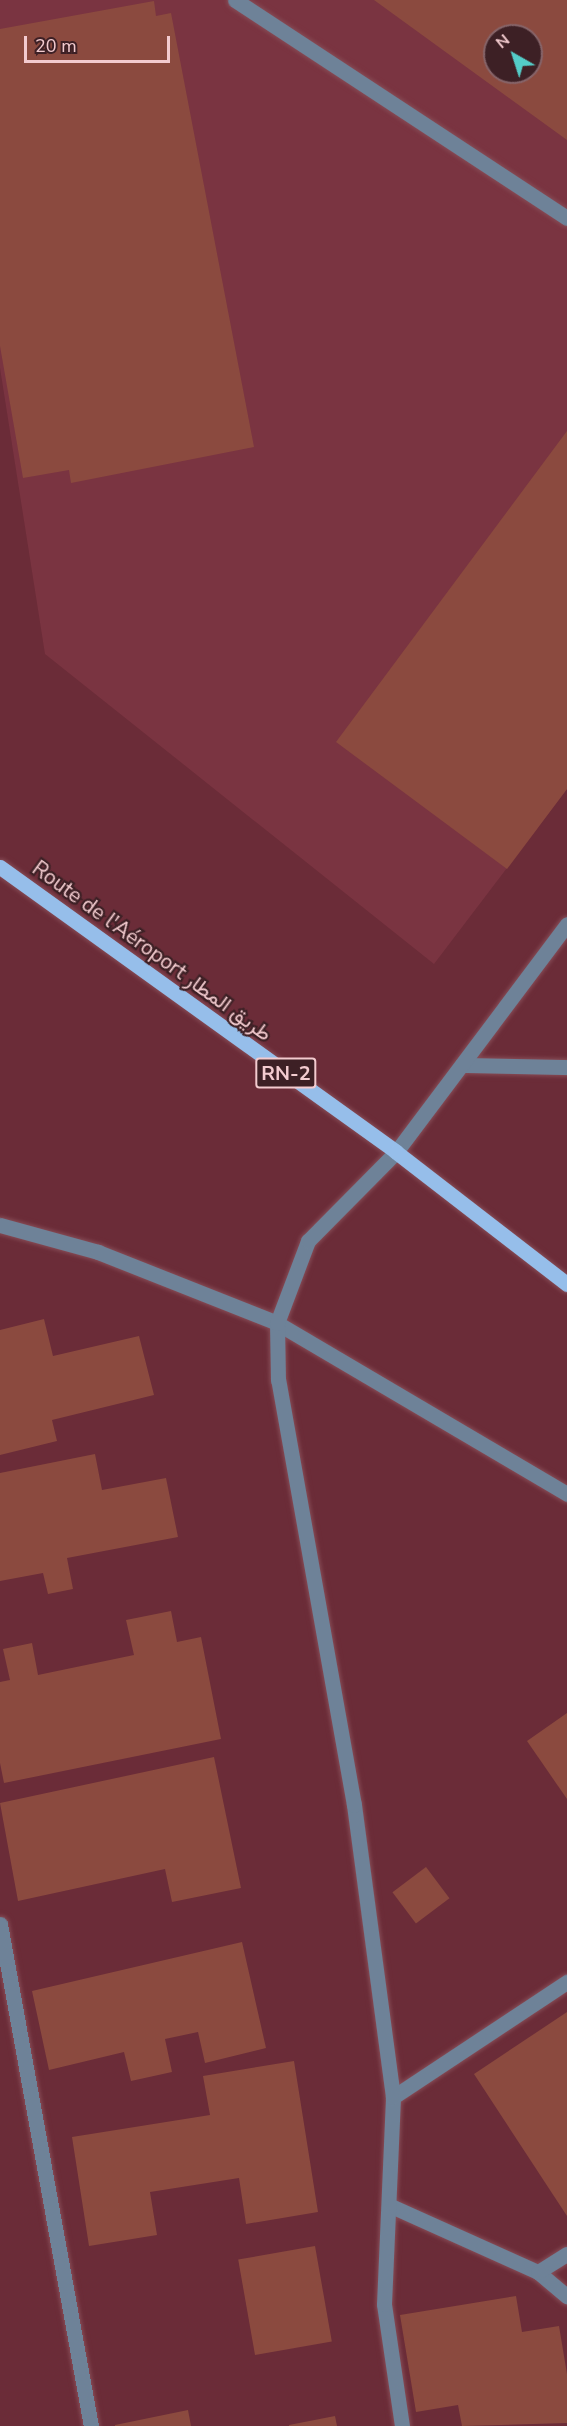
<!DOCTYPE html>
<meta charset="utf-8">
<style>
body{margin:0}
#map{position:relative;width:567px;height:2426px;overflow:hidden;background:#6b2c38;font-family:"Nunito Sans",Vazirmatn,sans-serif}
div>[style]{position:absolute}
.built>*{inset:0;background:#7a3441}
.building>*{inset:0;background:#8b4a3f;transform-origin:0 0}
.roads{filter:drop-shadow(0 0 2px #864c56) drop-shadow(0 0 2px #864c56)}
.minor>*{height:15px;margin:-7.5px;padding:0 7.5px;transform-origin:7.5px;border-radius:7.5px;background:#6e8298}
.major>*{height:15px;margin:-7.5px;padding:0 7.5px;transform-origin:7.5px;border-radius:7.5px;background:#96beea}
span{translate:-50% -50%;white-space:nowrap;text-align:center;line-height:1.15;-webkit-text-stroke:4.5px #3d2025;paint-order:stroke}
.shield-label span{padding:2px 4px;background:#3d2025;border:2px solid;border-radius:4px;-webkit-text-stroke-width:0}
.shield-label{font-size:20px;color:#f3cbcf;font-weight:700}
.street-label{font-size:21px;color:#f3cbcf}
.north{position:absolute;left:483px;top:24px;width:60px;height:60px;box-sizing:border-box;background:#3d2025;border:2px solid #866469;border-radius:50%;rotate:321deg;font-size:16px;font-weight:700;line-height:24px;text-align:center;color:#f3cbcf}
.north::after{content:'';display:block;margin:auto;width:21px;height:27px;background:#54cdc8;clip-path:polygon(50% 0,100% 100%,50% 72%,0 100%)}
.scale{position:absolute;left:24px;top:36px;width:146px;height:27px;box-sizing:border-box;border:3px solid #f3cbcf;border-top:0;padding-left:8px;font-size:18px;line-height:21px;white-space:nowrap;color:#f3cbcf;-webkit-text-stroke:4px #3d2025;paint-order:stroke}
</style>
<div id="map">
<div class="built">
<div style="clip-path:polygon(evenodd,0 0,567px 0,567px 789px,434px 964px,45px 654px,0 368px,0 0,495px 36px,531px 36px,531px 72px,495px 72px,495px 36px)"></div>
</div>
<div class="building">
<div style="clip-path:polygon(evenodd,374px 0,567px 0,567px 140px,374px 0,495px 36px,531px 36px,531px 72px,495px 72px,495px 36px)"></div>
<div style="clip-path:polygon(154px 1px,156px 16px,171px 13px,254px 447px,71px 483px,69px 470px,23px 478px,0 346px,0 29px)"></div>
<div style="clip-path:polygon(567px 431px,567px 789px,507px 869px,336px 742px)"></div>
<div style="clip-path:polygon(44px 1319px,53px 1356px,139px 1336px,154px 1395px,52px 1420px,57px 1441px,0 1455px,0 1330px)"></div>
<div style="clip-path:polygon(95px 1454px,102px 1490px,166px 1478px,178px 1537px,67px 1558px,73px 1589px,48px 1594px,43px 1573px,0 1581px,0 1473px)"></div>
<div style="clip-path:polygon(171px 1611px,177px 1642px,201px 1637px,221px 1739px,4px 1783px,0 1763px,0 1682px,10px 1680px,3px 1649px,32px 1643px,38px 1675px,134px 1655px,126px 1620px)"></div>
<div style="clip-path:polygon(567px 1713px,567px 1799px,527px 1741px)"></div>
<div style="clip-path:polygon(214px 1757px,241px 1888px,172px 1902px,165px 1869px,18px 1901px,0 1803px)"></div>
<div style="left:426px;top:1867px;width:39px;height:42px;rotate:53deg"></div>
<div style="clip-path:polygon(242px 1942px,266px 2048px,205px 2063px,198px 2032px,165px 2039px,172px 2072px,131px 2081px,124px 2052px,49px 2070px,32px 1991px)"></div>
<div style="clip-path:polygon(567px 2012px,567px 2216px,474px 2074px)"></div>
<div style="clip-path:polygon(294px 2061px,318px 2212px,246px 2224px,239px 2178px,150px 2192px,157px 2235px,89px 2246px,72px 2137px,210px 2115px,203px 2076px)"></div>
<div style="left:315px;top:2246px;width:97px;height:78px;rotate:80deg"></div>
<div style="clip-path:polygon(516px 2296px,522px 2332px,559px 2326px,567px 2374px,567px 2423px,462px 2426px,458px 2405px,416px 2412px,400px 2315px)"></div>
<div style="clip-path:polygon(188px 2410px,191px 2426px,115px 2426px,115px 2425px)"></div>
<div style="clip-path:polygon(335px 2416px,337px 2426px,289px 2426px,289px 2425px)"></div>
</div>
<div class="roads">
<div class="minor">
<div style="left:235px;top:0;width:397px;rotate:33.3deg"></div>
<div style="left:462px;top:1065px;width:105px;rotate:1.1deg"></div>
<div style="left:0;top:1225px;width:102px;rotate:15.4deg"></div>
<div style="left:98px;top:1252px;width:193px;rotate:21.6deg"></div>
<div style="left:277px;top:1323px;width:337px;rotate:30.5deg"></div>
<div style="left:0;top:1924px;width:510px;rotate:79.73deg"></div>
<div style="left:393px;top:2097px;width:209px;rotate:-33.5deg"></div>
<div style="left:391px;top:2206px;width:161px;rotate:24.2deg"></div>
<div style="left:538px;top:2272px;width:38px;rotate:40deg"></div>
<div style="left:538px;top:2272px;width:34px;rotate:-32deg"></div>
<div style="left:402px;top:2426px;width:123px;rotate:-98.4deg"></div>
<div style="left:384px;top:2304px;width:207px;rotate:-87.5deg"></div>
<div style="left:393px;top:2097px;width:295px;rotate:-97.6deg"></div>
<div style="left:354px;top:1805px;width:432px;rotate:-100.1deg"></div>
<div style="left:278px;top:1380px;width:57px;rotate:-91deg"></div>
<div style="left:277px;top:1323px;width:88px;rotate:-69.3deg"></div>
<div style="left:308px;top:1241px;width:125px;rotate:-45.3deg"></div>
<div style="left:396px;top:1152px;width:285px;rotate:-53.1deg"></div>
</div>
<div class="major">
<div style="left:0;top:867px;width:488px;rotate:35.7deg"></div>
<div style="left:396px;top:1152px;width:216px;rotate:37.7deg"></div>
</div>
</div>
<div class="shield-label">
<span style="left:286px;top:1073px">RN-2</span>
</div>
<div class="street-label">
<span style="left:152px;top:951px;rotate:36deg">Route de l'Aéroport طريق المطار</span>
</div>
<div class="north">N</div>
<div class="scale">20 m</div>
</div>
